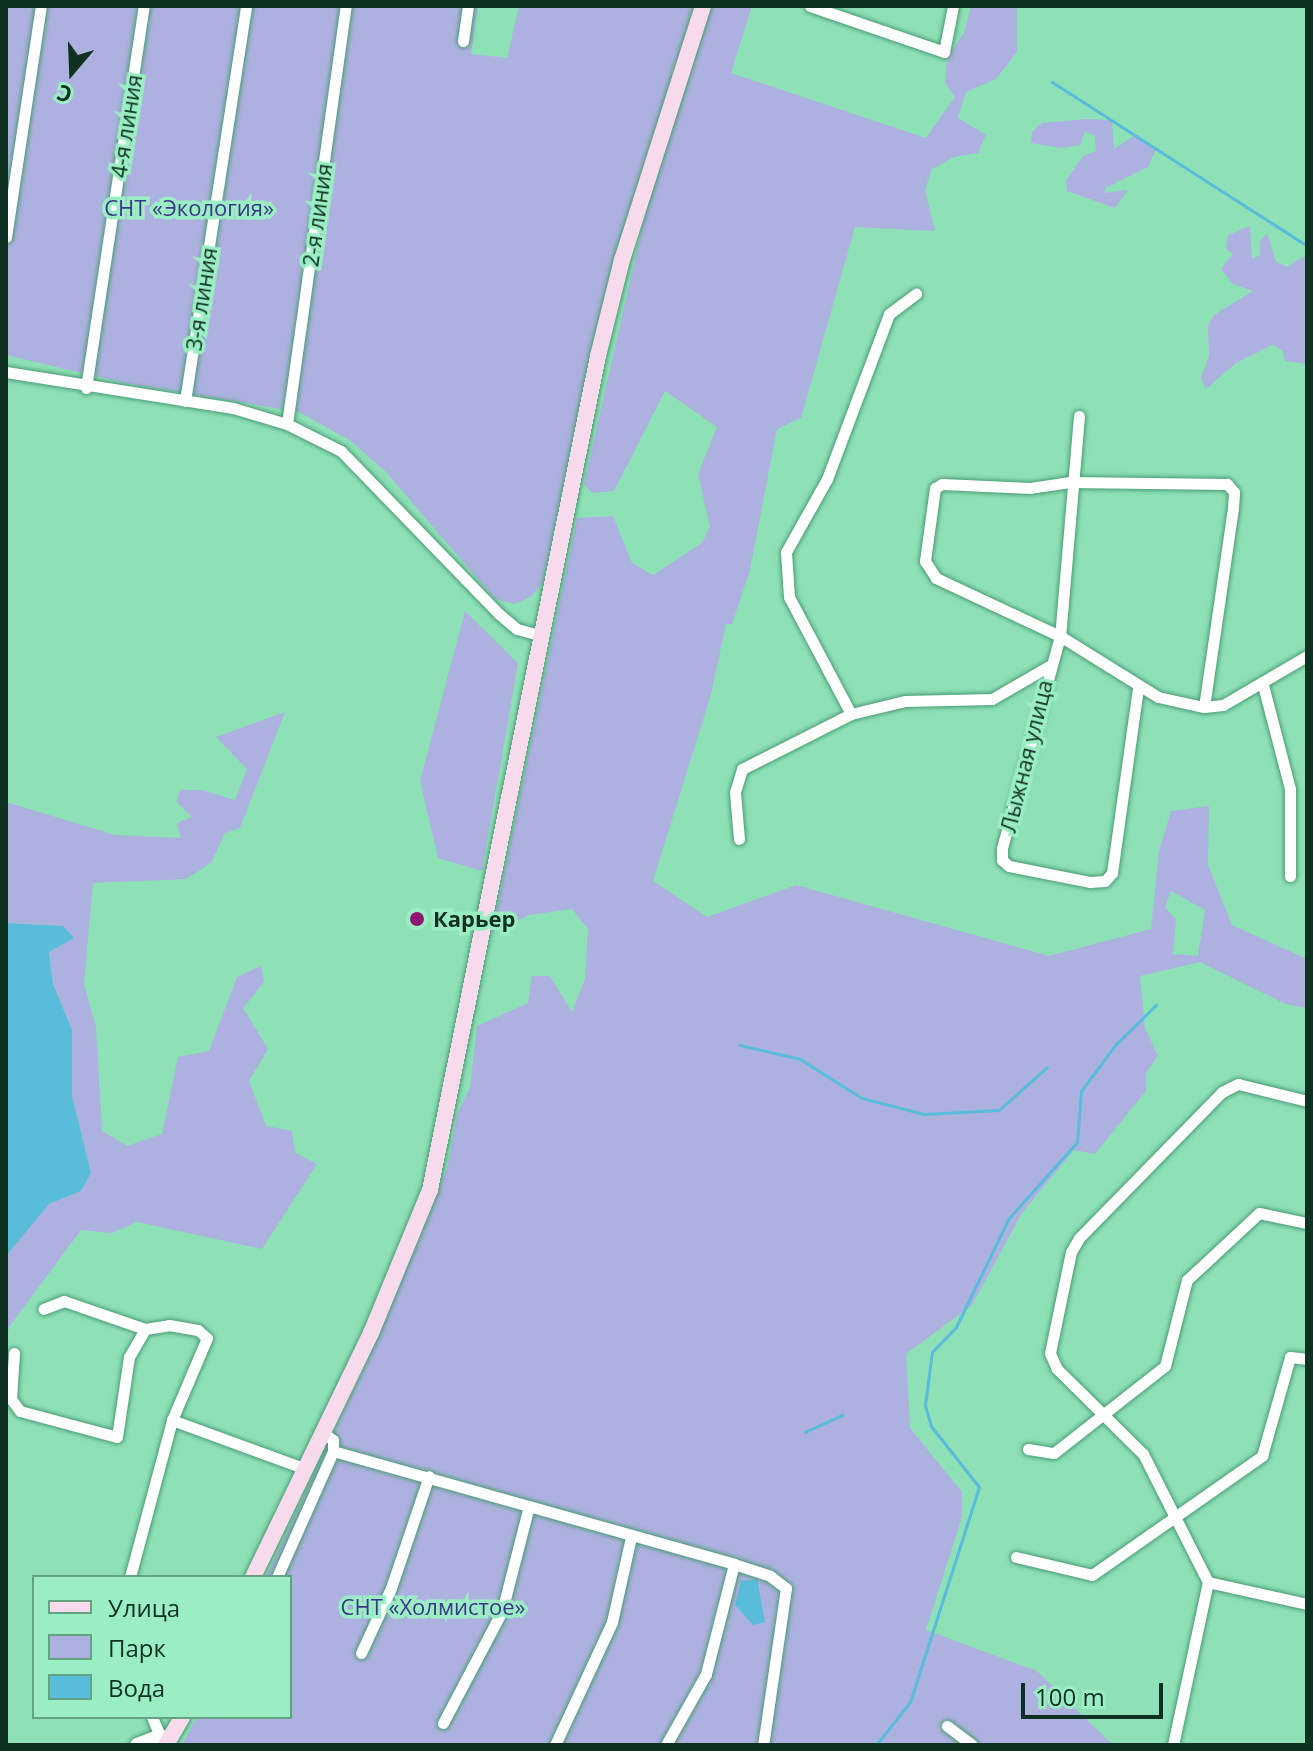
<!DOCTYPE html>
<meta charset="utf-8">
<style>
body{margin:0}
#map{position:relative;width:1313px;height:1751px;overflow:hidden;background:#8ee0b6;font-family:"Open Sans",sans-serif}
div>[style]{position:absolute}
.green>*{inset:0;background:#adb1e0}
.water>*{inset:0;background:#58bcda}
.stream>*{height:3px;margin:-1.5px;padding:0 1.5px;transform-origin:1.5px;border-radius:1.5px;background:#58bcda}
.roads{filter:drop-shadow(0 0 2px #4a9c75) drop-shadow(0 0 2px #4a9c75)}
.minor>*{height:11px;margin:-5.5px;padding:0 5.5px;transform-origin:5.5px;border-radius:5.5px;background:#fff}
.tertiary>*{height:14px;margin:-7px;padding:0 7px;transform-origin:7px;border-radius:7px;background:#fff}
.secondary>*{height:16px;margin:-8px;padding:0 8px;transform-origin:8px;border-radius:8px;background:#f7dbed}
.dots>*{width:22px;height:22px;translate:-50% -50%;box-sizing:border-box;border:4px solid #9beec3;border-radius:50%}
span{translate:-50% -50%;white-space:nowrap;text-align:center;line-height:1.15;-webkit-text-stroke:7px #9beec3;paint-order:stroke}
.street-label{font-size:22px;color:#0e3121}
.park-label{font-size:22px;color:#3c3789}
.poi-label{font-size:22px;color:#0e3121;font-weight:700}
.left{translate:0 -50%;text-align:left}
.frame{position:absolute;inset:0;border:8px solid #0e3121;pointer-events:none}
.legend{position:absolute;left:32px;top:1575px;width:260px;height:144px;box-sizing:border-box;background:#9beec3;border:2px solid #63a282;margin:0;padding:10px 14px;list-style:none;font-size:24px;color:#0e3121}
.legend li{display:flex;align-items:center;gap:16px;height:40px}
.legend b{width:40px;border:2px solid #63a282}
.north{position:absolute;left:32px;top:32px;width:80px;height:80px;-webkit-text-stroke:6px #9beec3;paint-order:stroke;rotate:199deg;font-size:22px;font-weight:700;line-height:32px;text-align:center;color:#0e3121}
.north::after{content:'';display:block;margin:auto;width:28px;height:36px;background:#0e3121;clip-path:polygon(50% 0,100% 100%,50% 72%,0 100%)}
.scale{position:absolute;left:1021px;top:1683px;width:142px;height:36px;box-sizing:border-box;border:4px solid #0e3121;border-top:0;padding-left:10px;font-size:24px;line-height:28px;white-space:nowrap;color:#0e3121;-webkit-text-stroke:6px #9beec3;paint-order:stroke}
</style>
<div id="map">
<div class="green">
<div style="clip-path:polygon(6px 6px,478px 6px,471px 54px,507px 58px,519px 6px,695px 6px,590px 353px,543px 582px,532px 596px,515px 604px,495px 599px,386px 472px,351px 441px,299px 412px,124px 383px,6px 355px)"></div>
<div style="clip-path:polygon(evenodd,709px 6px,752px 6px,731px 73px,926px 138px,955px 97px,945px 83px,947px 58px,964px 33px,971px 6px,1017px 6px,1017px 52px,996px 79px,966px 92px,958px 118px,986px 135px,978px 153px,954px 157px,932px 169px,925px 190px,935px 231px,855px 227px,801px 418px,777px 429px,750px 570px,732px 624px,726px 624px,711px 694px,653px 881px,707px 917px,796px 885px,1049px 956px,1151px 929px,1159px 851px,1171px 811px,1209px 806px,1208px 865px,1232px 925px,1307px 959px,1307px 1008px,1285px 1004px,1200px 962px,1140px 976px,1145px 1028px,1158px 1056px,1146px 1073px,1146px 1091px,1095px 1154px,1074px 1150px,1022px 1213px,972px 1305px,906px 1354px,910px 1428px,962px 1492px,962px 1517px,926px 1630px,1037px 1671px,1113px 1745px,182px 1745px,197px 1717px,290px 1717px,290px 1577px,266px 1577px,378px 1337px,447px 1169px,457px 1115px,470px 1087px,477px 1026px,528px 1003px,532px 976px,550px 976px,572px 1012px,585px 979px,588px 929px,572px 909px,529px 915px,492px 933px,577px 518px,613px 516px,632px 563px,653px 575px,702px 543px,710px 527px,698px 474px,717px 427px,665px 391px,614px 491px,592px 493px,584px 484px,658px 158px,709px 6px,1171px 891px,1205px 910px,1198px 956px,1173px 954px,1176px 920px,1165px 907px,1171px 891px)"></div>
<div style="clip-path:polygon(1087px 119px,1112px 120px,1114px 149px,1135px 135px,1156px 149px,1148px 167px,1107px 187px,1104px 193px,1128px 190px,1115px 208px,1067px 191px,1066px 181px,1083px 156px,1096px 151px,1095px 135px,1085px 132px,1080px 145px,1061px 148px,1031px 143px,1032px 132px,1042px 123px)"></div>
<div style="clip-path:polygon(1250px 226px,1252px 259px,1260px 255px,1260px 241px,1267px 233px,1276px 262px,1287px 267px,1307px 255px,1307px 364px,1285px 361px,1282px 350px,1273px 345px,1236px 363px,1206px 389px,1201px 378px,1209px 356px,1208px 325px,1214px 315px,1253px 291px,1233px 284px,1221px 269px,1233px 254px,1226px 249px,1228px 235px)"></div>
<div style="clip-path:polygon(465px 611px,518px 663px,482px 871px,438px 858px,420px 781px)"></div>
<div style="clip-path:polygon(285px 712px,240px 828px,225px 833px,211px 863px,186px 879px,93px 883px,84px 984px,96px 1027px,102px 1131px,127px 1146px,162px 1134px,178px 1057px,209px 1051px,237px 977px,261px 966px,264px 982px,243px 1008px,268px 1049px,249px 1081px,266px 1126px,292px 1131px,295px 1153px,317px 1164px,262px 1249px,137px 1222px,112px 1233px,81px 1230px,9px 1327px,6px 1344px,6px 1256px,49px 1204px,81px 1191px,91px 1173px,72px 1096px,72px 1030px,53px 984px,49px 952px,74px 938px,62px 926px,6px 923px,6px 802px,115px 835px,181px 838px,177px 823px,192px 817px,177px 802px,180px 790px,202px 790px,235px 800px,247px 769px,216px 737px)"></div>
</div>
<div class="water">
<div style="clip-path:polygon(6px 923px,63px 926px,74px 938px,49px 952px,53px 984px,72px 1030px,72px 1096px,91px 1173px,81px 1191px,49px 1204px,6px 1256px)"></div>
<div style="clip-path:polygon(757px 1579px,765px 1622px,753px 1625px,735px 1605px,741px 1581px)"></div>
</div>
<div class="stream">
<div style="left:1052px;top:82px;width:303px;rotate:32.7deg"></div>
<div style="left:740px;top:1045px;width:62px;rotate:13.1deg"></div>
<div style="left:800px;top:1059px;width:73px;rotate:32.2deg"></div>
<div style="left:862px;top:1098px;width:64px;rotate:14.5deg"></div>
<div style="left:924px;top:1114px;width:75px;rotate:-3.1deg"></div>
<div style="left:999px;top:1110px;width:64px;rotate:-41.9deg"></div>
<div style="left:805px;top:1432px;width:41px;rotate:-24.7deg"></div>
<div style="left:876px;top:1745px;width:55px;rotate:-51.7deg"></div>
<div style="left:910px;top:1702px;width:226px;rotate:-72.2deg"></div>
<div style="left:979px;top:1487px;width:78px;rotate:-128.2deg"></div>
<div style="left:931px;top:1426px;width:22px;rotate:-106deg"></div>
<div style="left:925px;top:1405px;width:53px;rotate:-82.5deg"></div>
<div style="left:932px;top:1352px;width:35px;rotate:-46deg"></div>
<div style="left:956px;top:1327px;width:121px;rotate:-64.1deg"></div>
<div style="left:1009px;top:1218px;width:102px;rotate:-48.2deg"></div>
<div style="left:1077px;top:1142px;width:51px;rotate:-85.5deg"></div>
<div style="left:1081px;top:1091px;width:59px;rotate:-53.3deg"></div>
<div style="left:1116px;top:1044px;width:56px;rotate:-44.3deg"></div>
</div>
<div class="roads">
<div class="minor">
<div style="left:810px;top:6px;width:142px;rotate:18.9deg"></div>
<div style="left:944px;top:52px;width:47px;rotate:-78.9deg"></div>
<div style="left:463px;top:41px;width:35px;rotate:-82deg"></div>
<div style="left:6px;top:237px;width:234px;rotate:-81.4deg"></div>
<div style="left:6px;top:372px;width:230px;rotate:9deg"></div>
<div style="left:233px;top:408px;width:56px;rotate:16.5deg"></div>
<div style="left:287px;top:424px;width:60px;rotate:26.6deg"></div>
<div style="left:341px;top:451px;width:227px;rotate:45.9deg"></div>
<div style="left:499px;top:614px;width:23px;rotate:40deg"></div>
<div style="left:517px;top:629px;width:23px;rotate:15deg"></div>
<div style="left:86px;top:388px;width:386px;rotate:-81.4deg"></div>
<div style="left:185px;top:401px;width:400px;rotate:-81.2deg"></div>
<div style="left:1079px;top:416px;width:221px;rotate:94.9deg"></div>
<div style="left:1060px;top:636px;width:220px;rotate:105.3deg"></div>
<div style="left:1002px;top:848px;width:12px;rotate:90deg"></div>
<div style="left:1002px;top:860px;width:9px;rotate:41deg"></div>
<div style="left:1009px;top:866px;width:83px;rotate:11.2deg"></div>
<div style="left:1090px;top:882px;width:15px;rotate:-4deg"></div>
<div style="left:1105px;top:881px;width:11px;rotate:-49deg"></div>
<div style="left:1112px;top:873px;width:188px;rotate:-82deg"></div>
<div style="left:287px;top:424px;width:422px;rotate:-82deg"></div>
<div style="left:1263px;top:685px;width:107px;rotate:75.4deg"></div>
<div style="left:1290px;top:789px;width:87px;rotate:90deg"></div>
<div style="left:1204px;top:707px;width:201px;rotate:-81.7deg"></div>
<div style="left:1233px;top:508px;width:16px;rotate:-86deg"></div>
<div style="left:1234px;top:492px;width:11px;rotate:-131deg"></div>
<div style="left:1227px;top:484px;width:157px;rotate:-179.3deg"></div>
<div style="left:1070px;top:482px;width:40px;rotate:171.5deg"></div>
<div style="left:1030px;top:488px;width:88px;rotate:-177.4deg"></div>
<div style="left:942px;top:484px;width:8px;rotate:150deg"></div>
<div style="left:935px;top:488px;width:74px;rotate:97.8deg"></div>
<div style="left:925px;top:561px;width:20px;rotate:57deg"></div>
<div style="left:936px;top:578px;width:137px;rotate:25.1deg"></div>
<div style="left:1060px;top:636px;width:115px;rotate:31.9deg"></div>
<div style="left:1158px;top:697px;width:47px;rotate:12.3deg"></div>
<div style="left:1204px;top:707px;width:19px;rotate:-6deg"></div>
<div style="left:1223px;top:705px;width:97px;rotate:-30.3deg"></div>
<div style="left:851px;top:714px;width:132px;rotate:-117.9deg"></div>
<div style="left:789px;top:597px;width:45px;rotate:-93.8deg"></div>
<div style="left:786px;top:552px;width:84px;rotate:-60.7deg"></div>
<div style="left:827px;top:479px;width:176px;rotate:-69.4deg"></div>
<div style="left:889px;top:314px;width:34px;rotate:-37deg"></div>
<div style="left:739px;top:839px;width:47px;rotate:-94.9deg"></div>
<div style="left:735px;top:792px;width:24px;rotate:-73deg"></div>
<div style="left:742px;top:769px;width:122px;rotate:-26.8deg"></div>
<div style="left:851px;top:714px;width:56px;rotate:-13.5deg"></div>
<div style="left:905px;top:701px;width:87px;rotate:-1.3deg"></div>
<div style="left:992px;top:699px;width:66px;rotate:-30.1deg"></div>
<div style="left:145px;top:1329px;width:24px;rotate:-9deg"></div>
<div style="left:169px;top:1325px;width:29px;rotate:10deg"></div>
<div style="left:198px;top:1330px;width:12px;rotate:42deg"></div>
<div style="left:207px;top:1338px;width:89px;rotate:113.1deg"></div>
<div style="left:14px;top:1353px;width:46px;rotate:93.7deg"></div>
<div style="left:11px;top:1399px;width:15px;rotate:53deg"></div>
<div style="left:20px;top:1411px;width:100px;rotate:15deg"></div>
<div style="left:117px;top:1437px;width:81px;rotate:-81.5deg"></div>
<div style="left:129px;top:1357px;width:32px;rotate:-60deg"></div>
<div style="left:145px;top:1329px;width:86px;rotate:-160.9deg"></div>
<div style="left:64px;top:1301px;width:22px;rotate:159deg"></div>
<div style="left:321px;top:1431px;width:15px;rotate:37deg"></div>
<div style="left:333px;top:1440px;width:11px;rotate:90deg"></div>
<div style="left:333px;top:1451px;width:417px;rotate:15.7deg"></div>
<div style="left:734px;top:1564px;width:114px;rotate:104.3deg"></div>
<div style="left:706px;top:1674px;width:81px;rotate:119.4deg"></div>
<div style="left:1028px;top:1449px;width:26px;rotate:9deg"></div>
<div style="left:1054px;top:1453px;width:141px;rotate:-38.1deg"></div>
<div style="left:1165px;top:1366px;width:89px;rotate:-75.7deg"></div>
<div style="left:1187px;top:1280px;width:98px;rotate:-42.9deg"></div>
<div style="left:1259px;top:1213px;width:49px;rotate:11.8deg"></div>
<div style="left:1016px;top:1557px;width:78px;rotate:13.3deg"></div>
<div style="left:1092px;top:1575px;width:208px;rotate:-35deg"></div>
<div style="left:1262px;top:1456px;width:103px;rotate:-74.2deg"></div>
<div style="left:1290px;top:1357px;width:17px;rotate:7deg"></div>
<div style="left:734px;top:1564px;width:38px;rotate:18deg"></div>
<div style="left:770px;top:1576px;width:20px;rotate:37deg"></div>
<div style="left:786px;top:1588px;width:159px;rotate:98.3deg"></div>
<div style="left:130px;top:1577px;width:163px;rotate:-75deg"></div>
<div style="left:172px;top:1420px;width:140px;rotate:20.1deg"></div>
<div style="left:277px;top:1577px;width:138px;rotate:-66deg"></div>
<div style="left:1208px;top:1582px;width:101px;rotate:12.5deg"></div>
<div style="left:361px;top:1653px;width:72px;rotate:-65.2deg"></div>
<div style="left:391px;top:1588px;width:118px;rotate:-71.3deg"></div>
<div style="left:152px;top:1717px;width:21px;rotate:67deg"></div>
<div style="left:443px;top:1723px;width:127px;rotate:-62.2deg"></div>
<div style="left:502px;top:1611px;width:108px;rotate:-75.6deg"></div>
<div style="left:947px;top:1726px;width:31px;rotate:37deg"></div>
<div style="left:555px;top:1745px;width:136px;rotate:-65.1deg"></div>
<div style="left:612px;top:1622px;width:87px;rotate:-77.4deg"></div>
<div style="left:1173px;top:1745px;width:167px;rotate:-77.9deg"></div>
<div style="left:1208px;top:1582px;width:144px;rotate:-116.9deg"></div>
<div style="left:1143px;top:1454px;width:121px;rotate:-135.3deg"></div>
<div style="left:1057px;top:1369px;width:17px;rotate:-114deg"></div>
<div style="left:1050px;top:1353px;width:103px;rotate:-78.3deg"></div>
<div style="left:1071px;top:1252px;width:16px;rotate:-60deg"></div>
<div style="left:1079px;top:1238px;width:204px;rotate:-45.6deg"></div>
<div style="left:1222px;top:1092px;width:18px;rotate:-27deg"></div>
<div style="left:1238px;top:1084px;width:71px;rotate:13.8deg"></div>
</div>
<div class="tertiary">
<div style="left:137px;top:1745px;width:25px;rotate:-21deg"></div>
<div style="left:160px;top:1736px;width:10px;rotate:29deg"></div>
</div>
<div class="secondary">
<div style="left:253px;top:1577px;width:271px;rotate:-64.2deg"></div>
<div style="left:371px;top:1333px;width:155px;rotate:-67.6deg"></div>
<div style="left:430px;top:1190px;width:851px;rotate:-78.61deg"></div>
<div style="left:598px;top:356px;width:99px;rotate:-76deg"></div>
<div style="left:622px;top:260px;width:267px;rotate:-72.3deg"></div>
<div style="left:166px;top:1745px;width:32px;rotate:-60deg"></div>
</div>
</div>
<div class="dots">
<div style="left:417px;top:919px;background:#911673"></div>
</div>
<div class="street-label">
<span style="left:126px;top:126px;rotate:-81deg">4-я линия</span>
<span style="left:317px;top:215px;rotate:-82deg">2-я линия</span>
<span style="left:201px;top:299px;rotate:-81deg">3-я линия</span>
<span style="left:1026px;top:756px;rotate:-76deg">Лыжная улица</span>
</div>
<div class="park-label">
<span style="left:189px;top:208px">СНТ «Экология»</span>
<span style="left:433px;top:1607px">СНТ «Холмистое»</span>
</div>
<div class="poi-label">
<span class="left" style="left:433px;top:919px">Карьер</span>
</div>
<div class="frame"></div>
<ul class="legend">
<li><b style="height:10px;background:#f7dbed"></b>Улица</li>
<li><b style="height:22px;background:#adb1e0"></b>Парк</li>
<li><b style="height:22px;background:#58bcda"></b>Вода</li>
</ul>
<div class="north">С</div>
<div class="scale">100 m</div>
</div>
